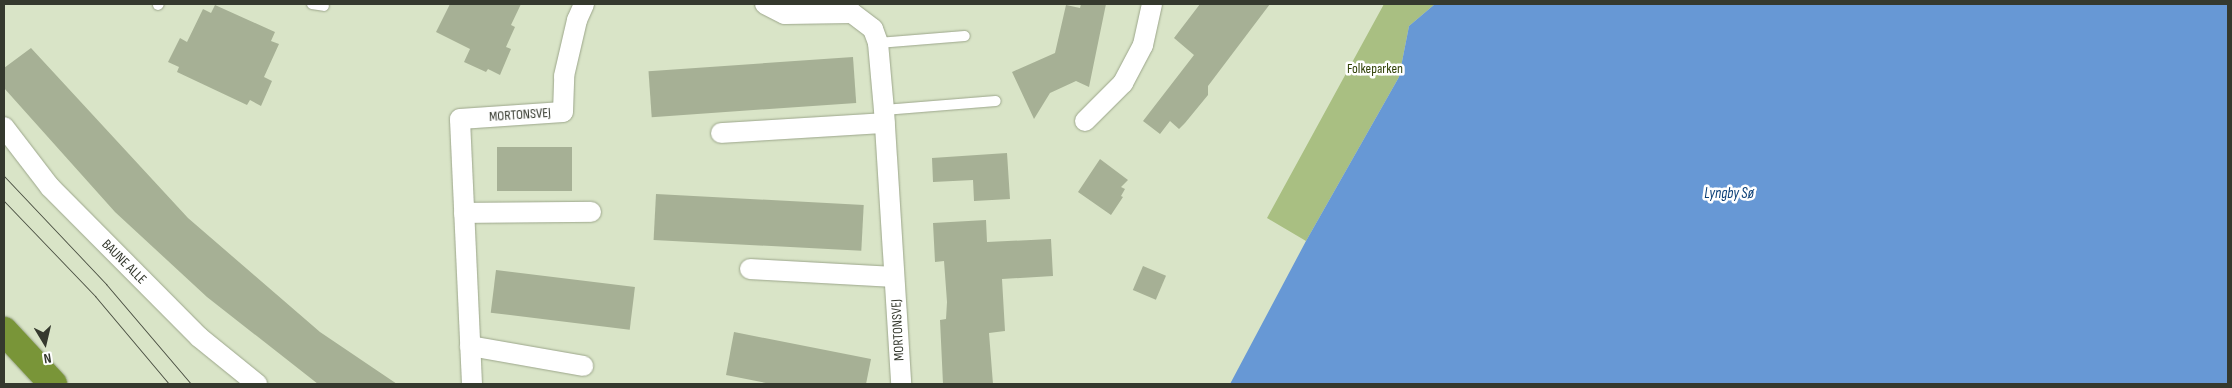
<!DOCTYPE html>
<meta charset="utf-8">
<style>
body{margin:0}
#map{position:relative;width:2232px;height:388px;overflow:hidden;background:#d9e4c7;font-family:"Sofia Sans Condensed",sans-serif}
div>[style]{position:absolute}
.green>*{inset:0;background:#a9bf82}
.water>*{inset:0;background:#6798d5}
.building>*{inset:0;background:#a6b095;transform-origin:0 0}
.roads{filter:drop-shadow(0 0 1px #9ca68b) drop-shadow(0 0 1px #9ca68b)}
.lane>*{height:10px;margin:-5px;padding:0 5px;transform-origin:5px;border-radius:5px;background:#fff}
.street>*{height:20px;margin:-10px;padding:0 10px;transform-origin:10px;border-radius:10px;background:#fff}
.highway>*{height:28px;margin:-14px;padding:0 14px;transform-origin:14px;border-radius:14px;background:#799538}
.tram>*{height:1px;margin:-0.5px;padding:0 0.5px;transform-origin:0.5px;border-radius:0.5px;background:#494e41}
span{translate:-50% -50%;white-space:nowrap;text-align:center;line-height:1.15;-webkit-text-stroke:5px #fff;paint-order:stroke}
.park-label{font-size:14px;color:#334309}
.street-label{font-size:14px;color:#35392e}
.water-label{font-size:15px;color:#0a3e76;font-style:italic}
.frame{position:absolute;inset:0;border:5px solid #35392e;pointer-events:none}
.north{position:absolute;left:20px;top:318px;width:50px;height:50px;-webkit-text-stroke:4px #fff;paint-order:stroke;rotate:171deg;font-size:14px;font-weight:700;line-height:20px;text-align:center;color:#35392e}
.north::after{content:'';display:block;margin:auto;width:18px;height:22px;background:#35392e;clip-path:polygon(50% 0,100% 100%,50% 72%,0 100%)}
</style>
<div id="map">
<div class="green">
<div style="clip-path:polygon(1384px 4px,1435px 4px,1409px 26px,1399px 77px,1306px 241px,1267px 218px)"></div>
</div>
<div class="water">
<div style="clip-path:polygon(1435px 4px,2228px 4px,2228px 384px,1230px 384px,1306px 241px,1399px 77px,1409px 26px)"></div>
</div>
<div class="building">
<div style="clip-path:polygon(450px 4px,521px 4px,511px 25px,515px 27px,506px 47px,511px 49px,500px 75px,488px 69px,486px 72px,464px 62px,470px 49px,436px 32px)"></div>
<div style="clip-path:polygon(1081px 4px,1106px 4px,1089px 87px,1076px 81px,1050px 93px,1034px 119px,1012px 72px,1055px 53px,1066px 5px,1080px 8px)"></div>
<div style="clip-path:polygon(1200px 4px,1270px 4px,1208px 86px,1208px 95px,1185px 123px,1179px 129px,1170px 121px,1160px 134px,1143px 121px,1194px 55px,1174px 38px)"></div>
<div style="clip-path:polygon(215px 5px,275px 32px,271px 41px,279px 44px,264px 77px,272px 81px,261px 106px,250px 100px,247px 105px,177px 72px,179px 67px,168px 62px,180px 38px,187px 42px,203px 9px,211px 13px)"></div>
<div style="clip-path:polygon(31px 48px,188px 218px,320px 332px,397px 384px,318px 384px,207px 297px,115px 212px,4px 88px,4px 68px)"></div>
<div style="left:853px;top:57px;width:46px;height:205px;rotate:86deg"></div>
<div style="left:497px;top:147px;width:75px;height:44px"></div>
<div style="clip-path:polygon(1007px 153px,1010px 199px,974px 201px,973px 180px,933px 182px,932px 158px)"></div>
<div style="clip-path:polygon(1100px 159px,1128px 180px,1121px 187px,1125px 189px,1121px 196px,1123px 197px,1111px 215px,1078px 192px)"></div>
<div style="left:656px;top:194px;width:208px;height:46px;rotate:3deg"></div>
<div style="clip-path:polygon(986px 220px,987px 242px,1051px 239px,1053px 276px,1002px 279px,1005px 331px,989px 333px,993px 384px,943px 384px,940px 320px,946px 319px,947px 302px,944px 261px,935px 262px,933px 223px)"></div>
<div style="left:1143px;top:266px;width:25px;height:26px;rotate:23deg"></div>
<div style="left:496px;top:270px;width:140px;height:43px;rotate:7deg"></div>
<div style="clip-path:polygon(734px 332px,871px 359px,866px 384px,771px 384px,726px 375px)"></div>
</div>
<div class="roads">
<div class="lane">
<div style="left:312px;top:4px;width:12px;rotate:9deg"></div>
<div style="left:158px;top:5px;width:1px;rotate:-45deg"></div>
<div style="left:878px;top:43px;width:87px;rotate:-4.6deg"></div>
<div style="left:884px;top:110px;width:112px;rotate:-4.6deg"></div>
</div>
<div class="street">
<div style="left:765px;top:4px;width:22px;rotate:27deg"></div>
<div style="left:785px;top:14px;width:67px;rotate:-0.9deg"></div>
<div style="left:852px;top:13px;width:26px;rotate:37deg"></div>
<div style="left:873px;top:29px;width:15px;rotate:70deg"></div>
<div style="left:878px;top:43px;width:67px;rotate:84.9deg"></div>
<div style="left:884px;top:110px;width:275px;rotate:86.4deg"></div>
<div style="left:1085px;top:121px;width:54px;rotate:-45deg"></div>
<div style="left:1123px;top:83px;width:43px;rotate:-62.2deg"></div>
<div style="left:1143px;top:45px;width:42px;rotate:-77.6deg"></div>
<div style="left:4px;top:127px;width:76px;rotate:52.5deg"></div>
<div style="left:50px;top:187px;width:211px;rotate:45.2deg"></div>
<div style="left:199px;top:337px;width:75px;rotate:39deg"></div>
<div style="left:721px;top:133px;width:164px;rotate:-3.5deg"></div>
<div style="left:464px;top:213px;width:127px;rotate:-0.5deg"></div>
<div style="left:750px;top:269px;width:144px;rotate:3.2deg"></div>
<div style="left:470px;top:346px;width:115px;rotate:10deg"></div>
<div style="left:472px;top:384px;width:265px;rotate:-92.6deg"></div>
<div style="left:460px;top:119px;width:103px;rotate:-3.9deg"></div>
<div style="left:563px;top:112px;width:36px;rotate:-88deg"></div>
<div style="left:564px;top:76px;width:57px;rotate:-76.9deg"></div>
<div style="left:577px;top:20px;width:17px;rotate:-66deg"></div>
</div>
<div class="highway">
<div style="left:4px;top:331px;width:72px;rotate:47.2deg"></div>
</div>
</div>
<div class="tram">
<div style="left:4px;top:176px;width:149px;rotate:46.6deg"></div>
<div style="left:106px;top:284px;width:131px;rotate:49.6deg"></div>
<div style="left:4px;top:201px;width:132px;rotate:46.2deg"></div>
<div style="left:95px;top:296px;width:115px;rotate:49.9deg"></div>
</div>
<div class="park-label">
<span style="left:1375px;top:69px">Folkeparken</span>
</div>
<div class="street-label">
<span style="left:520px;top:115px;rotate:-4deg">MORTONSVEJ</span>
<span style="left:124px;top:262px;rotate:45deg">BAUNE ALLE</span>
<span style="left:898px;top:330px;rotate:-93deg">MORTONSVEJ</span>
</div>
<div class="water-label">
<span style="left:1729px;top:194px">Lyngby Sø</span>
</div>
<div class="frame"></div>
<div class="north">N</div>
</div>
